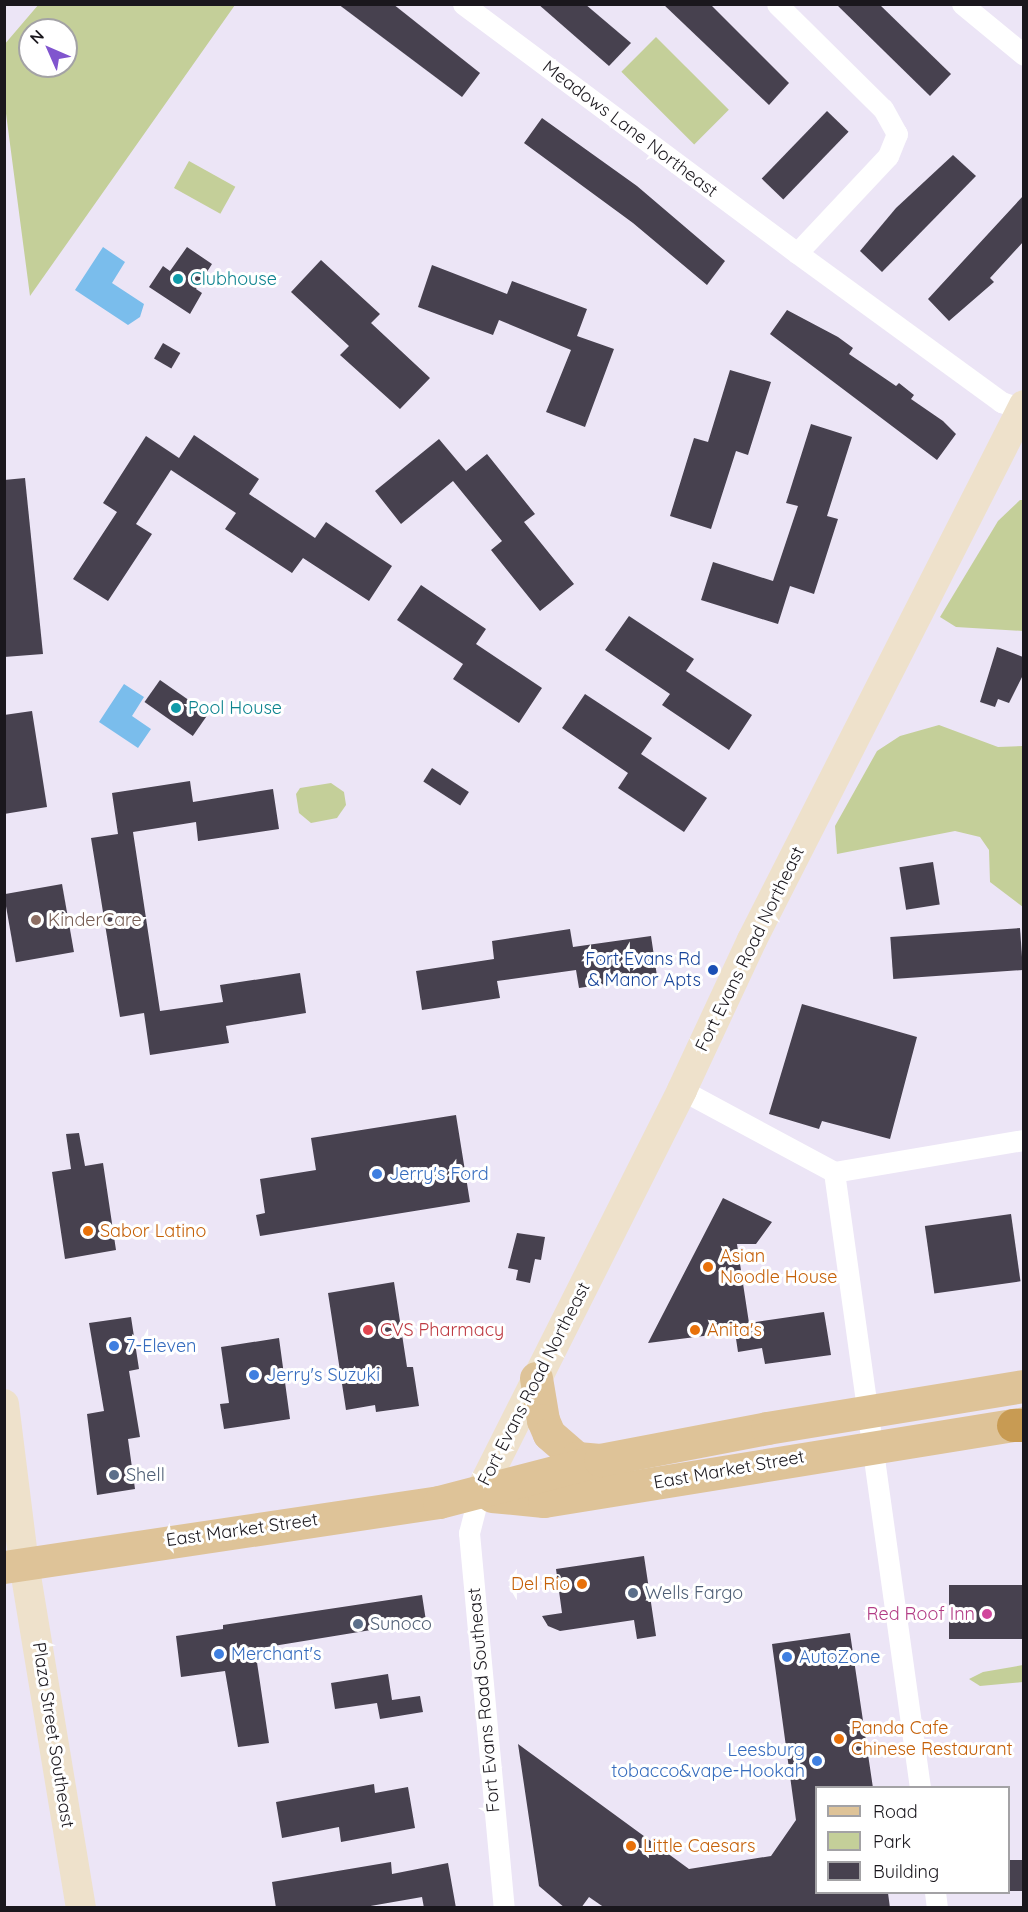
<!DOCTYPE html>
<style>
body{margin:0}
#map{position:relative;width:1028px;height:1912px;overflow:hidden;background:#ece5f6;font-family:Quicksand,sans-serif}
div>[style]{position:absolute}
.green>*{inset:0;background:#c4cf99;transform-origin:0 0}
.water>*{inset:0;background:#7abdec}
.building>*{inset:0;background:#47414f;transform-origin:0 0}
.street>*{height:21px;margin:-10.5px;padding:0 10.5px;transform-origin:10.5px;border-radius:10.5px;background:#fff}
.secondary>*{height:30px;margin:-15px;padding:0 15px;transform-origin:15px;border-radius:15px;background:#eee1cb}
.primary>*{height:33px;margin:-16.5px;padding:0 16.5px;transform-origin:16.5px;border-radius:16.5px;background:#dec398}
.highway>*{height:33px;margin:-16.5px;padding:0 16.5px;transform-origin:16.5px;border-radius:16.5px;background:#c89b53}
.dots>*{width:16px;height:16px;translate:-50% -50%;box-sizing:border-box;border:3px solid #fff;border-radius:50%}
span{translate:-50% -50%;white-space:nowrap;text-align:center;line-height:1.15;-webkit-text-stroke:6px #fff;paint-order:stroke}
.street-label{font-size:18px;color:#1a171d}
.culture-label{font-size:18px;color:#0d838f}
.left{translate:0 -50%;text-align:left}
.education-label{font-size:18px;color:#785e54}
.transit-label{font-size:18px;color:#164399}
.right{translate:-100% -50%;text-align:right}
.shop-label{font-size:18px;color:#366cbe}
.food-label{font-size:18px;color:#c56008}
.health-label{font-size:18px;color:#be3a42}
.service-label{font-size:18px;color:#4e5e75}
.hotel-label{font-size:18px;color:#b23c85}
.frame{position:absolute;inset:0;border:6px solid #1a171d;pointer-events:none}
.legend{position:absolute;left:815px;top:1786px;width:195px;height:108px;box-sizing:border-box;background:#fff;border:2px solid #a3a2a5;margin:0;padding:8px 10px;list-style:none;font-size:18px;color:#1a171d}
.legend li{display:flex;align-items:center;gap:12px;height:30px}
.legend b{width:30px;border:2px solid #a3a2a5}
.north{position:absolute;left:18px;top:18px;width:60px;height:60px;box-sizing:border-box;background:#fff;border:2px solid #a3a2a5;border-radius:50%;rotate:315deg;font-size:16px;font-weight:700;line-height:24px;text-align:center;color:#1a171d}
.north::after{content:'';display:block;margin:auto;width:21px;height:27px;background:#8055ce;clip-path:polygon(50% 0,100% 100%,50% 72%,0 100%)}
</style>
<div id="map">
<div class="green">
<div style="clip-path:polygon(evenodd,39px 4px,235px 5px,30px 296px,5px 106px,4px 45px,39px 4px,30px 30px,66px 30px,66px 66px,30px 66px,30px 30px)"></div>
<div style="left:656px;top:37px;width:103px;height:49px;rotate:45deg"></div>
<div style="left:189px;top:161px;width:53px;height:31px;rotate:29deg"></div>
<div style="clip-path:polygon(1020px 500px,1023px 500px,1023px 631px,956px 627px,940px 617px,998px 521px)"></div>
<div style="clip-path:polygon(939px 725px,998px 747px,1023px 746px,1023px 907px,990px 882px,989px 850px,980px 837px,955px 831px,837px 854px,835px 826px,877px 751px,900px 736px)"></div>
<div style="clip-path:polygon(331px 783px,344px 792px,346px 805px,337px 818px,311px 823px,299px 813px,296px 794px,300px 788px)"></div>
<div style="clip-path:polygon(1023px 1665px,1023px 1682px,980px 1686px,969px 1679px,983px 1672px)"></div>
</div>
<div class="water">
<div style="clip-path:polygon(103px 247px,125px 262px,112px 283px,144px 304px,140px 317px,128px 325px,75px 290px)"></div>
<div style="clip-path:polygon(124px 684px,144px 697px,132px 716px,151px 729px,138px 748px,99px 722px)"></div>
</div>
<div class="building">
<div style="clip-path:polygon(338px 4px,393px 4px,480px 73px,462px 97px)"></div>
<div style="clip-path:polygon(538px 4px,585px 4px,631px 43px,609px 66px)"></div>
<div style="clip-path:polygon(663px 4px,710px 4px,789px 83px,769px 105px)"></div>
<div style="clip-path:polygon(836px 4px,879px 4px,951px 74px,930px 96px)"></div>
<div style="left:827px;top:111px;width:30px;height:94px;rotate:44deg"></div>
<div style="clip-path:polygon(542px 118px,637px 186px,725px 261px,707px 285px,633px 223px,524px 143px)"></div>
<div style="clip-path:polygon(953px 155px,976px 176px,882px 272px,860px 251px,896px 208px)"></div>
<div style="clip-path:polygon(1023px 196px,1023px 242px,990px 278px,994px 282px,949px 321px,928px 299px)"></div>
<div style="clip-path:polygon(187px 247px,212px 264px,196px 289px,202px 293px,190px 314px,149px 287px,163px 266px,170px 271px)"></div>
<div style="clip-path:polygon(321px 260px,380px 314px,371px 323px,430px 378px,400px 409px,340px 355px,349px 346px,291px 292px)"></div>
<div style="clip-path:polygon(432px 265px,507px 294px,512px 281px,587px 309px,577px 336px,614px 349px,585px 427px,546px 412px,571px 350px,499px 320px,493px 335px,418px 307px)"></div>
<div style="clip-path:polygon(787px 310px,838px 337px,853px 348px,849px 354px,896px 386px,899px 383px,914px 395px,911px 399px,943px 421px,956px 434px,937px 460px,770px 334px)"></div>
<div style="left:163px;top:343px;width:20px;height:18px;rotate:30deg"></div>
<div style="clip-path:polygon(730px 370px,771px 382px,748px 455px,736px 451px,711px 529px,670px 516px,694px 438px,708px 442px)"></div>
<div style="clip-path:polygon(811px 424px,852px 437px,827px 516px,838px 519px,814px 594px,790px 586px,778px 624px,701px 600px,713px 562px,773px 581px,798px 506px,786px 503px)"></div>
<div style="clip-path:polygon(194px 435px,259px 479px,249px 494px,315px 538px,326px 522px,392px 566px,369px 601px,303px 558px,292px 573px,225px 529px,236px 513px,171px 470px,136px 524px,152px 534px,108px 601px,73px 579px,117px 512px,103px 503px,146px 436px,179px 458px)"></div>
<div style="clip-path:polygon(439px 439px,466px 471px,487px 454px,535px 514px,524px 522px,574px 584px,540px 611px,491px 550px,502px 541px,453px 481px,401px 524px,375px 491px)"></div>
<div style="clip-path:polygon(25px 478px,43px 654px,4px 657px,4px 480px)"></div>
<div style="clip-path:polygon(421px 585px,486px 629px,476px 644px,542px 688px,519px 723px,453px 679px,463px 664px,397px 620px)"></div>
<div style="clip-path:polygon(629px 616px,694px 659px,686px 671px,752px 715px,729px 750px,662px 705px,670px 694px,605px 650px)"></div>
<div style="clip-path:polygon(997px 647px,1023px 657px,1023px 675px,1009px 703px,998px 699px,995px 707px,980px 702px)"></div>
<div style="left:160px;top:680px;width:59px;height:27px;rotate:35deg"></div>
<div style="clip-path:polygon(585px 694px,652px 738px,641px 754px,707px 798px,684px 832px,618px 788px,628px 773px,562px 728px)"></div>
<div style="clip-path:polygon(32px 711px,47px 807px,4px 814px,4px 715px)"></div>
<div style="left:432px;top:768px;width:44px;height:16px;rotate:33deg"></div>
<div style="clip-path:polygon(190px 781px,193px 802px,273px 789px,279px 829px,198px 841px,196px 822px,133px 832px,160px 1011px,223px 1002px,220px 985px,300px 973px,306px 1013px,226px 1026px,229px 1043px,150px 1055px,144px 1013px,120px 1017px,91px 838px,118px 834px,112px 793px)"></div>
<div style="left:933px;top:862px;width:43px;height:34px;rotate:81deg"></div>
<div style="left:62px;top:884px;width:69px;height:59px;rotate:80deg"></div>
<div style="left:1020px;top:928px;width:42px;height:130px;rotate:86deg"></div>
<div style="clip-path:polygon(570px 929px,573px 947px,651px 936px,657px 976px,579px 988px,576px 970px,497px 981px,500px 998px,422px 1010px,416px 971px,494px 959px,492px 941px)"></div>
<div style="clip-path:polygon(802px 1004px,917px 1037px,890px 1139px,822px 1121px,819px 1129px,769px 1114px)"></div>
<div style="clip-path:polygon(456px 1115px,470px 1202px,260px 1236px,256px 1215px,265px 1213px,260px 1179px,316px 1170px,311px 1138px)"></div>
<div style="clip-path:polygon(79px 1133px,85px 1166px,103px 1163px,116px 1250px,65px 1259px,52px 1172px,71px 1169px,66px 1134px)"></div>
<div style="clip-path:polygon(723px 1198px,772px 1222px,756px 1244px,737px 1244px,749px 1323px,824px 1312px,831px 1355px,765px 1364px,762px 1348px,738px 1352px,735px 1332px,648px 1343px)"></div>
<div style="left:1011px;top:1214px;width:68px;height:87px;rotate:82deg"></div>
<div style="clip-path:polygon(517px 1233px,545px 1237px,541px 1260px,535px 1259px,530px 1283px,516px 1280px,518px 1270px,508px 1268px)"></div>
<div style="clip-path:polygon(394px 1282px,407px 1367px,413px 1367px,419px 1406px,376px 1412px,375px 1405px,346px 1410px,328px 1293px)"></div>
<div style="clip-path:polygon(131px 1317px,139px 1369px,129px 1371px,140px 1437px,128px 1439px,135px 1489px,97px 1495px,87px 1414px,104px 1411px,89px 1323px)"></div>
<div style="clip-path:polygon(279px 1338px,290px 1419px,224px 1429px,220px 1404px,229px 1403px,221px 1347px)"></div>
<div style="clip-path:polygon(644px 1556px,656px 1636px,637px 1639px,634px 1620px,560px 1631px,548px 1626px,542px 1616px,562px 1613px,556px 1569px)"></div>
<div style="left:1023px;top:1585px;width:54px;height:74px;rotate:90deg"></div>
<div style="clip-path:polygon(422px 1595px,426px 1621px,255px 1649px,269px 1743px,238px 1747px,225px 1671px,181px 1677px,176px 1636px,223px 1629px,223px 1625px)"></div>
<div style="clip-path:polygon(850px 1633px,873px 1788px,816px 1788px,816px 1893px,888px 1893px,890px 1908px,605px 1908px,589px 1897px,581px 1908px,565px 1908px,539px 1886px,518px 1744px,689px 1869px,771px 1856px,796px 1820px,772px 1644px)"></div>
<div style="clip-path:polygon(388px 1674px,392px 1700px,420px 1696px,423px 1712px,380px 1719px,377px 1703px,335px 1709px,331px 1683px)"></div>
<div style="clip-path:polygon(374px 1784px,375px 1793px,408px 1787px,415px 1828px,341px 1842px,339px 1827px,282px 1838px,276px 1802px)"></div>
<div style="left:1023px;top:1860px;width:31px;height:15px;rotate:90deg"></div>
<div style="clip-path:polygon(391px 1862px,392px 1874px,448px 1863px,456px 1908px,424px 1908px,422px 1897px,359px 1908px,276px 1908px,272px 1882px)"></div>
</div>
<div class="street">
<div style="left:463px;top:4px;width:417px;rotate:36.7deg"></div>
<div style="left:797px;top:253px;width:133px;rotate:-46.8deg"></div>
<div style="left:888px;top:156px;width:24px;rotate:-68deg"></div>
<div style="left:897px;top:134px;width:29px;rotate:-119deg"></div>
<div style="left:883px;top:109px;width:149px;rotate:-135.3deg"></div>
<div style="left:962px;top:4px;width:80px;rotate:39.4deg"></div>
<div style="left:797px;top:253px;width:253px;rotate:36.1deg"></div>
<div style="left:1001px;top:402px;width:22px;rotate:18deg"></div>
<div style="left:682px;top:1090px;width:173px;rotate:28.3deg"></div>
<div style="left:834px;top:1172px;width:622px;rotate:82.05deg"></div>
<div style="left:834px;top:1172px;width:193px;rotate:-9.6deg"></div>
<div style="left:479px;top:1494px;width:40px;rotate:104.4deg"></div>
<div style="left:469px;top:1533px;width:377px;rotate:84.7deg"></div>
<div style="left:935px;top:1892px;width:16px;rotate:83deg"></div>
</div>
<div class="secondary">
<div style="left:4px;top:1404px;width:161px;rotate:82.9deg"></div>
<div style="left:24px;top:1564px;width:349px;rotate:80.6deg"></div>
<div style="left:479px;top:1494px;width:452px;rotate:-63.3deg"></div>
<div style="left:682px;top:1090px;width:166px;rotate:-65deg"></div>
<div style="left:752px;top:940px;width:600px;rotate:-63.05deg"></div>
</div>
<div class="primary">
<div style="left:536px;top:1378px;width:43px;rotate:80.5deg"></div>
<div style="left:543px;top:1420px;width:15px;rotate:67deg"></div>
<div style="left:549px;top:1434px;width:37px;rotate:41deg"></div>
<div style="left:577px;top:1458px;width:23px;rotate:5deg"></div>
<div style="left:492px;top:1496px;width:52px;rotate:5.5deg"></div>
<div style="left:544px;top:1501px;width:486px;rotate:-9.2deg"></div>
<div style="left:4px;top:1567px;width:440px;rotate:-8.5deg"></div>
<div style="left:439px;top:1502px;width:166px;rotate:-14.6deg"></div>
<div style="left:600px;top:1460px;width:170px;rotate:-10.8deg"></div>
<div style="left:767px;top:1428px;width:260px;rotate:-9.3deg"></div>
</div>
<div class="highway">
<div style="left:1013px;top:1425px;width:11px"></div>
</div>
<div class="dots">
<div style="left:178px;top:279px;background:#0f9aa8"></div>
<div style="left:176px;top:708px;background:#0f9aa8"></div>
<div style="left:36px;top:920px;background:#8d6e63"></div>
<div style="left:713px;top:970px;background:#1a4fb4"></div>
<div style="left:377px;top:1174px;background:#3f7fe0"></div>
<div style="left:88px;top:1231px;background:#e8710a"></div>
<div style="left:708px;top:1267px;background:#e8710a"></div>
<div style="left:368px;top:1330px;background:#e0444e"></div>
<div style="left:695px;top:1330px;background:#e8710a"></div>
<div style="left:114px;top:1346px;background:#3f7fe0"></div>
<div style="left:254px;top:1375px;background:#3f7fe0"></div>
<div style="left:114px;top:1475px;background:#5c6f8a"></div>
<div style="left:582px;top:1584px;background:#e8710a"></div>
<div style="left:633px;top:1593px;background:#5c6f8a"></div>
<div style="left:987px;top:1614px;background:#d1479c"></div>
<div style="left:358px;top:1624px;background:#5c6f8a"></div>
<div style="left:219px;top:1654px;background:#3f7fe0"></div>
<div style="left:787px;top:1657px;background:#3f7fe0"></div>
<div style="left:839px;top:1739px;background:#e8710a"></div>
<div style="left:817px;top:1761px;background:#3f7fe0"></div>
<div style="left:631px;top:1846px;background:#e8710a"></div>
</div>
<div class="street-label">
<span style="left:630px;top:129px;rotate:37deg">Meadows Lane Northeast</span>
<span style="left:750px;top:949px;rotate:-64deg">Fort Evans Road Northeast</span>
<span style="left:534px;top:1384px;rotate:-63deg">Fort Evans Road Northeast</span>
<span style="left:729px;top:1470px;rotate:-10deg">East Market Street</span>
<span style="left:242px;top:1530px;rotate:-8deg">East Market Street</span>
<span style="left:484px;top:1700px;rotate:-95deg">Fort Evans Road Southeast</span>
<span style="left:53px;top:1735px;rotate:81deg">Plaza Street Southeast</span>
</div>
<div class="culture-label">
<span class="left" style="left:190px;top:279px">Clubhouse</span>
<span class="left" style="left:188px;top:708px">Pool House</span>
</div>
<div class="education-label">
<span class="left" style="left:48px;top:920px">KinderCare</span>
</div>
<div class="transit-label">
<span class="right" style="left:701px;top:970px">Fort Evans Rd<br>&amp; Manor Apts</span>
</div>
<div class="shop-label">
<span class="left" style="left:389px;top:1174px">Jerry's Ford</span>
<span class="left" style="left:126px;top:1346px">7-Eleven</span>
<span class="left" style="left:266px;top:1375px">Jerry's Suzuki</span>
<span class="left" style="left:231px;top:1654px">Merchant's</span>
<span class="left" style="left:799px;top:1657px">AutoZone</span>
<span class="right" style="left:805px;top:1761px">Leesburg<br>tobacco&amp;vape-Hookah</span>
</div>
<div class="food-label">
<span class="left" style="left:100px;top:1231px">Sabor Latino</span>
<span class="left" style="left:720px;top:1267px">Asian<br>Noodle House</span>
<span class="left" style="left:707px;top:1330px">Anita's</span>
<span class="right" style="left:570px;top:1584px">Del Rio</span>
<span class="left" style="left:851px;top:1739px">Panda Cafe<br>Chinese Restaurant</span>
<span class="left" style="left:643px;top:1846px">Little Caesars</span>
</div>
<div class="health-label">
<span class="left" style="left:380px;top:1330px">CVS Pharmacy</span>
</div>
<div class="service-label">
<span class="left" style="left:126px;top:1475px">Shell</span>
<span class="left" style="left:645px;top:1593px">Wells Fargo</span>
<span class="left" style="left:370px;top:1624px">Sunoco</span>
</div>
<div class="hotel-label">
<span class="right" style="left:975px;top:1614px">Red Roof Inn</span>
</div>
<div class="frame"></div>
<ul class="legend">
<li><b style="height:8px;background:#dec398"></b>Road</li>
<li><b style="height:16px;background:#c4cf99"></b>Park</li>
<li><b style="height:16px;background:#47414f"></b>Building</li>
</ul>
<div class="north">N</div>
</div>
